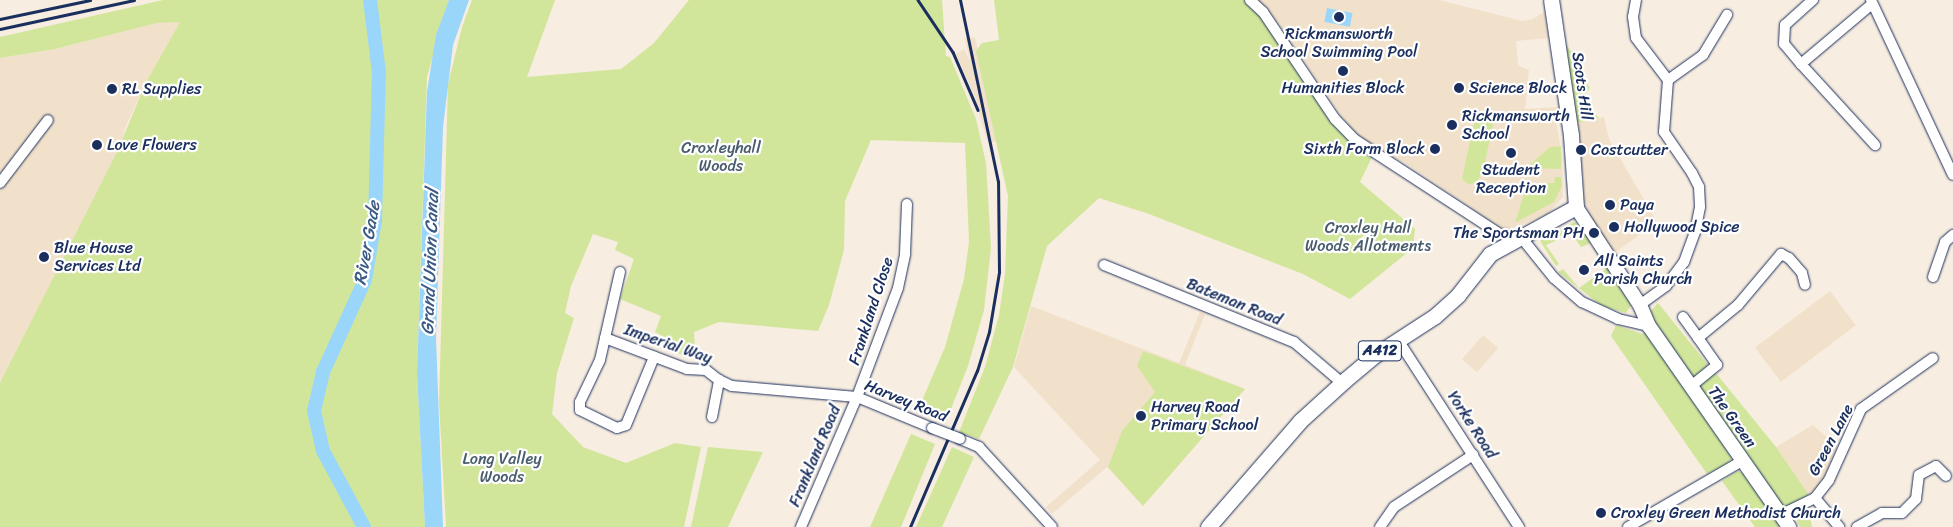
<!DOCTYPE html>
<style>
body{margin:0}
#map{position:relative;width:1953px;height:527px;overflow:hidden;background:#f7ede0;font-family:Sriracha,sans-serif}
div>[style]{position:absolute}
.built>*{inset:0;background:#f2e1ca;transform-origin:0 0}
.green>*{inset:0;background:#d2e69b}
.water>*{inset:0;background:#99d6fa;transform-origin:0 0}
.river>*{height:14px;margin:-7px;padding:0 7px;transform-origin:7px;border-radius:7px;background:#99d6fa}
.roads{filter:drop-shadow(0 0 1px #1b2f5e) drop-shadow(0 0 1px #1b2f5e)}
.street>*{height:10px;margin:-5px;padding:0 5px;transform-origin:5px;border-radius:5px;background:#fff}
.secondary>*{height:14px;margin:-7px;padding:0 7px;transform-origin:7px;border-radius:7px;background:#fff}
.primary>*{height:15px;margin:-7.5px;padding:0 7.5px;transform-origin:7.5px;border-radius:7.5px;background:#fff}
.rail>*{height:2.5px;margin:-1.25px;padding:0 1.25px;transform-origin:1.25px;border-radius:1.25px;background:#1b2f5e}
.bridges{filter:drop-shadow(0 0 1px #1b2f5e) drop-shadow(0 0 1px #1b2f5e)}
.street-bridge>*{height:10px;margin:-5px;padding:0 5px;transform-origin:5px;border-radius:5px;background:#fff}
.dots>*{width:14px;height:14px;translate:-50% -50%;box-sizing:border-box;border:2px solid #fff;border-radius:50%}
span{translate:-50% -50%;white-space:nowrap;text-align:center;line-height:1.15;-webkit-text-stroke:4.5px #fff;paint-order:stroke}
.shield-label span{padding:1px 4px;background:#fff;border:1px solid;border-radius:4px;-webkit-text-stroke-width:0}
.shield-label{font-size:15px;color:#1b2f5e;font-weight:700}
.poi-label{font-size:16px;color:#1b2f5e}
.left{translate:0 -50%;text-align:left}
.right{translate:-100% -50%;text-align:right}
.street-label{font-size:16px;color:#1b2f5e}
.park-label{font-size:16px;color:#495d6d}
.water-label{font-size:18px;color:#3a5985;font-style:italic}
</style>
<div id="map">
<div class="built">
<div style="clip-path:polygon(1257px 0,1439px 0,1522px 21px,1533px 19px,1544px 12px,1549px 38px,1516px 41px,1518px 65px,1529px 70px,1525px 109px,1561px 107px,1555px 115px,1562px 157px,1563px 197px,1548px 214px,1505px 231px,1405px 163px,1365px 142px,1354px 134px,1279px 24px)"></div>
<div style="clip-path:polygon(180px 22px,145px 84px,125px 128px,122px 142px,44px 303px,0 383px,0 58px,55px 49px,157px 23px)"></div>
<div style="clip-path:polygon(975px 37px,998px 141px,988px 143px,974px 95px,956px 54px,964px 49px,970px 61px,965px 39px)"></div>
<div style="clip-path:polygon(1604px 117px,1609px 139px,1657px 222px,1613px 254px,1583px 203px,1574px 147px,1576px 123px)"></div>
<div style="left:1830px;top:291px;width:43px;height:94px;rotate:53deg"></div>
<div style="clip-path:polygon(1031px 306px,1179px 363px,1200px 312px,1205px 314px,1185px 365px,1245px 389px,1143px 506px,1107px 467px,1052px 514px,1046px 507px,1100px 460px,1014px 367px)"></div>
<div style="left:1483px;top:335px;width:20px;height:32px;rotate:41deg"></div>
<div style="clip-path:polygon(1813px 425px,1841px 450px,1830px 478px,1809px 495px,1776px 447px)"></div>
</div>
<div class="green">
<div style="clip-path:polygon(163px 0,449px 0,427px 77px,417px 373px,425px 527px,0 527px,0 383px,118px 150px,145px 84px,180px 22px,157px 23px,55px 49px,0 58px,0 37px)"></div>
<div style="clip-path:polygon(472px 0,555px 0,527px 77px,621px 69px,654px 43px,689px 0,942px 0,946px 56px,950px 57px,976px 119px,986px 163px,991px 248px,984px 310px,968px 366px,945px 424px,917px 412px,945px 347px,964px 279px,969px 242px,965px 143px,871px 140px,845px 201px,844px 250px,829px 305px,818px 331px,719px 322px,694px 332px,695px 347px,683px 355px,672px 351px,675px 343px,655px 332px,661px 316px,620px 299px,634px 259px,615px 250px,618px 242px,593px 234px,571px 286px,565px 313px,574px 318px,557px 373px,552px 414px,583px 447px,626px 463px,675px 443px,701px 447px,684px 527px,446px 527px,439px 403px,448px 84px,462px 27px)"></div>
<div style="clip-path:polygon(994px 0,1245px 0,1259px 12px,1356px 145px,1372px 157px,1360px 182px,1415px 229px,1413px 248px,1350px 299px,1303px 274px,1149px 214px,1099px 198px,1047px 246px,1013px 367px,979px 439px,959px 432px,985px 367px,999px 315px,1005px 274px,1008px 196px,976px 51px,982px 43px,999px 40px)"></div>
<div style="clip-path:polygon(1563px 41px,1577px 59px,1573px 64px,1590px 88px,1582px 98px,1599px 118px,1576px 123px,1580px 145px,1576px 146px)"></div>
<div style="clip-path:polygon(1483px 115px,1490px 119px,1493px 125px,1483px 171px,1476px 183px,1468px 184px,1462px 179px,1466px 160px,1475px 119px)"></div>
<div style="clip-path:polygon(1561px 146px,1561px 169px,1526px 168px,1550px 147px)"></div>
<div style="clip-path:polygon(1555px 177px,1561px 177px,1562px 186px,1554px 202px,1515px 223px,1527px 184px,1554px 183px)"></div>
<div style="clip-path:polygon(1574px 222px,1586px 230px,1594px 242px,1581px 247px,1568px 229px,1555px 241px,1546px 245px,1559px 264px,1556px 266px,1540px 241px)"></div>
<div style="clip-path:polygon(1596px 246px,1634px 301px,1626px 313px,1602px 306px,1558px 272px,1563px 269px,1579px 288px,1607px 268px,1593px 248px)"></div>
<div style="clip-path:polygon(1658px 303px,1709px 366px,1694px 379px,1654px 324px,1649px 313px)"></div>
<div style="clip-path:polygon(1616px 325px,1642px 334px,1646px 331px,1730px 450px,1732px 457px,1728px 463px,1707px 474px,1611px 336px)"></div>
<div style="clip-path:polygon(1143px 351px,1245px 389px,1143px 506px,1108px 467px,1122px 431px,1155px 392px,1137px 366px)"></div>
<div style="clip-path:polygon(1715px 372px,1776px 447px,1809px 495px,1787px 507px,1779px 504px,1697px 388px,1698px 382px)"></div>
<div style="clip-path:polygon(911px 434px,935px 444px,901px 527px,870px 527px)"></div>
<div style="clip-path:polygon(708px 447px,763px 452px,728px 527px,691px 527px)"></div>
<div style="clip-path:polygon(952px 447px,974px 457px,942px 527px,916px 527px)"></div>
<div style="clip-path:polygon(1737px 471px,1744px 473px,1782px 527px,1755px 527px,1722px 481px)"></div>
<div style="clip-path:polygon(1808px 506px,1812px 527px,1800px 527px,1794px 513px)"></div>
</div>
<div class="water">
<div style="clip-path:polygon(449px 0,469px 0,453px 45px,443px 127px,436px 338px,443px 527px,425px 527px,417px 373px,427px 92px,436px 35px)"></div>
<div style="left:1327px;top:8px;width:26px;height:14px;rotate:11deg"></div>
</div>
<div class="river">
<div style="left:364px;top:527px;width:86px;rotate:-118.3deg"></div>
<div style="left:323px;top:451px;width:41px;rotate:-102.7deg"></div>
<div style="left:314px;top:411px;width:40px;rotate:-77deg"></div>
<div style="left:323px;top:372px;width:101px;rotate:-65.5deg"></div>
<div style="left:365px;top:280px;width:60px;rotate:-80.4deg"></div>
<div style="left:375px;top:221px;width:148px;rotate:-88.5deg"></div>
<div style="left:379px;top:73px;width:74px;rotate:-97deg"></div>
</div>
<div class="roads">
<div class="street">
<div style="left:1250px;top:0;width:18px;rotate:43deg"></div>
<div style="left:1263px;top:12px;width:129px;rotate:56.1deg"></div>
<div style="left:1335px;top:119px;width:28px;rotate:46deg"></div>
<div style="left:1354px;top:139px;width:174px;rotate:33.1deg"></div>
<div style="left:1500px;top:234px;width:21px;rotate:8deg"></div>
<div style="left:1521px;top:237px;width:53px;rotate:51.2deg"></div>
<div style="left:1554px;top:278px;width:37px;rotate:41deg"></div>
<div style="left:1582px;top:302px;width:40px;rotate:25deg"></div>
<div style="left:1618px;top:319px;width:32px;rotate:13deg"></div>
<div style="left:1636px;top:0;width:17px;rotate:100deg"></div>
<div style="left:1633px;top:17px;width:21px;rotate:82deg"></div>
<div style="left:1636px;top:38px;width:53px;rotate:52.7deg"></div>
<div style="left:1668px;top:80px;width:52px;rotate:94.4deg"></div>
<div style="left:1664px;top:132px;width:50px;rotate:55.7deg"></div>
<div style="left:1692px;top:173px;width:16px;rotate:63deg"></div>
<div style="left:1699px;top:187px;width:20px;rotate:87deg"></div>
<div style="left:1700px;top:207px;width:25px;rotate:101deg"></div>
<div style="left:1695px;top:232px;width:32px;rotate:110deg"></div>
<div style="left:1684px;top:262px;width:30px;rotate:127deg"></div>
<div style="left:1666px;top:286px;width:32px;rotate:144deg"></div>
<div style="left:1871px;top:0;width:193px;rotate:64.9deg"></div>
<div style="left:1872px;top:4px;width:93px;rotate:139.8deg"></div>
<div style="left:1801px;top:64px;width:110px;rotate:47.6deg"></div>
<div style="left:1801px;top:64px;width:26px;rotate:-130deg"></div>
<div style="left:1784px;top:44px;width:19px;rotate:-87deg"></div>
<div style="left:1785px;top:25px;width:38px;rotate:-42deg"></div>
<div style="left:1668px;top:80px;width:43px;rotate:-35.5deg"></div>
<div style="left:1703px;top:55px;width:47px;rotate:-59deg"></div>
<div style="left:0;top:183px;width:79px;rotate:-52.7deg"></div>
<div style="left:1104px;top:265px;width:205px;rotate:22.1deg"></div>
<div style="left:1294px;top:342px;width:63px;rotate:40.5deg"></div>
<div style="left:620px;top:272px;width:90px;rotate:102.8deg"></div>
<div style="left:600px;top:360px;width:47px;rotate:115.5deg"></div>
<div style="left:580px;top:402px;width:8px;rotate:90deg"></div>
<div style="left:580px;top:410px;width:41px;rotate:25.9deg"></div>
<div style="left:617px;top:428px;width:9px;rotate:-18deg"></div>
<div style="left:626px;top:425px;width:74px;rotate:-67.6deg"></div>
<div style="left:1933px;top:277px;width:37px;rotate:-71deg"></div>
<div style="left:1945px;top:242px;width:11px;rotate:-41deg"></div>
<div style="left:1683px;top:317px;width:26px;rotate:54deg"></div>
<div style="left:605px;top:338px;width:88px;rotate:20.7deg"></div>
<div style="left:687px;top:369px;width:19px;rotate:3deg"></div>
<div style="left:706px;top:370px;width:16px;rotate:38deg"></div>
<div style="left:1398px;top:340px;width:223px;rotate:57.1deg"></div>
<div style="left:1690px;top:387px;width:35px;rotate:-39deg"></div>
<div style="left:1717px;top:365px;width:33px;rotate:-125deg"></div>
<div style="left:1698px;top:338px;width:52px;rotate:-39.5deg"></div>
<div style="left:1738px;top:305px;width:67px;rotate:-49.9deg"></div>
<div style="left:1781px;top:254px;width:9px;rotate:27deg"></div>
<div style="left:1789px;top:258px;width:20px;rotate:49deg"></div>
<div style="left:1802px;top:273px;width:12px;rotate:76deg"></div>
<div style="left:712px;top:417px;width:38px;rotate:-79deg"></div>
<div style="left:719px;top:380px;width:14px;rotate:25deg"></div>
<div style="left:732px;top:386px;width:125px;rotate:5deg"></div>
<div style="left:857px;top:397px;width:81px;rotate:22.5deg"></div>
<div style="left:960px;top:439px;width:21px;rotate:23deg"></div>
<div style="left:979px;top:447px;width:108px;rotate:47.6deg"></div>
<div style="left:1815px;top:498px;width:38px;rotate:50deg"></div>
<div style="left:1780px;top:515px;width:39px;rotate:-26deg"></div>
<div style="left:1815px;top:498px;width:23px;rotate:-52deg"></div>
<div style="left:1829px;top:480px;width:78px;rotate:-65.7deg"></div>
<div style="left:1861px;top:409px;width:88px;rotate:-35.3deg"></div>
<div style="left:801px;top:527px;width:142px;rotate:-66.7deg"></div>
<div style="left:857px;top:397px;width:116px;rotate:-69.4deg"></div>
<div style="left:898px;top:288px;width:35px;rotate:-78deg"></div>
<div style="left:905px;top:254px;width:50px;rotate:-87.7deg"></div>
<div style="left:1380px;top:527px;width:24px;rotate:-55deg"></div>
<div style="left:1394px;top:507px;width:95px;rotate:-33.4deg"></div>
<div style="left:1628px;top:527px;width:132px;rotate:-30.1deg"></div>
<div style="left:1857px;top:527px;width:29px;rotate:-29deg"></div>
<div style="left:1882px;top:513px;width:20px"></div>
<div style="left:1902px;top:513px;width:20px;rotate:-45deg"></div>
<div style="left:1916px;top:499px;width:24px;rotate:-83deg"></div>
<div style="left:1919px;top:475px;width:19px;rotate:-28deg"></div>
<div style="left:1936px;top:466px;width:14px;rotate:45deg"></div>
</div>
<div class="secondary">
<div style="left:1576px;top:207px;width:117px;rotate:56.9deg"></div>
<div style="left:1640px;top:305px;width:23px;rotate:67deg"></div>
<div style="left:1649px;top:326px;width:245px;rotate:55.1deg"></div>
</div>
<div class="primary">
<div style="left:1208px;top:527px;width:140px;rotate:-49deg"></div>
<div style="left:1300px;top:421px;width:61px;rotate:-42.3deg"></div>
<div style="left:1345px;top:380px;width:39px;rotate:-40deg"></div>
<div style="left:1375px;top:355px;width:72px;rotate:-33deg"></div>
<div style="left:1435px;top:316px;width:31px;rotate:-42deg"></div>
<div style="left:1458px;top:295px;width:52px;rotate:-52deg"></div>
<div style="left:1490px;top:254px;width:98px;rotate:-28.7deg"></div>
<div style="left:1576px;top:207px;width:72px;rotate:-94deg"></div>
<div style="left:1571px;top:135px;width:136px;rotate:-98.4deg"></div>
</div>
</div>
<div class="rail">
<div style="left:918px;top:0;width:63px;rotate:56.1deg"></div>
<div style="left:953px;top:52px;width:63px;rotate:66.7deg"></div>
<div style="left:0;top:19px;width:92px;rotate:-11.9deg"></div>
<div style="left:0;top:29px;width:137px;rotate:-12.2deg"></div>
<div style="left:910px;top:527px;width:170px;rotate:-66.8deg"></div>
<div style="left:977px;top:371px;width:41px;rotate:-72.9deg"></div>
<div style="left:989px;top:332px;width:61px;rotate:-80.5deg"></div>
<div style="left:999px;top:272px;width:90px;rotate:-90.6deg"></div>
<div style="left:998px;top:182px;width:186px;rotate:-101.8deg"></div>
</div>
<div class="bridges">
<div class="street-bridge">
<div style="left:932px;top:428px;width:30px;rotate:21deg"></div>
</div>
</div>
<div class="dots">
<div style="left:1339px;top:17px;background:#1b2f5e"></div>
<div style="left:1343px;top:71px;background:#1b2f5e"></div>
<div style="left:1459px;top:88px;background:#1b2f5e"></div>
<div style="left:112px;top:89px;background:#1b2f5e"></div>
<div style="left:1452px;top:125px;background:#1b2f5e"></div>
<div style="left:97px;top:145px;background:#1b2f5e"></div>
<div style="left:1435px;top:149px;background:#1b2f5e"></div>
<div style="left:1581px;top:150px;background:#1b2f5e"></div>
<div style="left:1511px;top:153px;background:#1b2f5e"></div>
<div style="left:1610px;top:205px;background:#1b2f5e"></div>
<div style="left:1614px;top:227px;background:#1b2f5e"></div>
<div style="left:1594px;top:233px;background:#1b2f5e"></div>
<div style="left:44px;top:257px;background:#1b2f5e"></div>
<div style="left:1584px;top:270px;background:#1b2f5e"></div>
<div style="left:1141px;top:416px;background:#1b2f5e"></div>
<div style="left:1601px;top:513px;background:#1b2f5e"></div>
</div>
<div class="shield-label">
<span style="left:1380px;top:351px">A412</span>
</div>
<div class="poi-label">
<span style="left:1339px;top:43px">Rickmansworth<br>School Swimming Pool</span>
<span style="left:1343px;top:88px">Humanities Block</span>
<span class="left" style="left:1469px;top:88px">Science Block</span>
<span class="left" style="left:122px;top:89px">RL Supplies</span>
<span class="left" style="left:1462px;top:125px">Rickmansworth<br>School</span>
<span class="left" style="left:107px;top:145px">Love Flowers</span>
<span class="right" style="left:1425px;top:149px">Sixth Form Block</span>
<span class="left" style="left:1591px;top:150px">Costcutter</span>
<span style="left:1511px;top:179px">Student<br>Reception</span>
<span class="left" style="left:1620px;top:205px">Paya</span>
<span class="left" style="left:1624px;top:227px">Hollywood Spice</span>
<span class="right" style="left:1584px;top:233px">The Sportsman PH</span>
<span class="left" style="left:54px;top:257px">Blue House<br>Services Ltd</span>
<span class="left" style="left:1594px;top:270px">All Saints<br>Parish Church</span>
<span class="left" style="left:1151px;top:416px">Harvey Road<br>Primary School</span>
<span class="left" style="left:1611px;top:513px">Croxley Green Methodist Church</span>
</div>
<div class="street-label">
<span style="left:1582px;top:86px;rotate:82deg">Scots Hill</span>
<span style="left:1234px;top:302px;rotate:22deg">Bateman Road</span>
<span style="left:871px;top:311px;rotate:-72deg">Frankland Close</span>
<span style="left:668px;top:344px;rotate:19deg">Imperial Way</span>
<span style="left:906px;top:401px;rotate:22deg">Harvey Road</span>
<span style="left:1732px;top:417px;rotate:55deg">The Green</span>
<span style="left:1472px;top:425px;rotate:57deg">Yorke Road</span>
<span style="left:1831px;top:440px;rotate:-62deg">Green Lane</span>
<span style="left:815px;top:456px;rotate:-67deg">Frankland Road</span>
</div>
<div class="park-label">
<span style="left:721px;top:157px">Croxleyhall<br>Woods</span>
<span style="left:1368px;top:237px">Croxley Hall<br>Woods Allotments</span>
<span style="left:502px;top:468px">Long Valley<br>Woods</span>
</div>
<div class="water-label">
<span style="left:367px;top:243px;rotate:-80deg">River Gade</span>
<span style="left:430px;top:262px;rotate:-88deg">Grand Union Canal</span>
</div>
</div>
